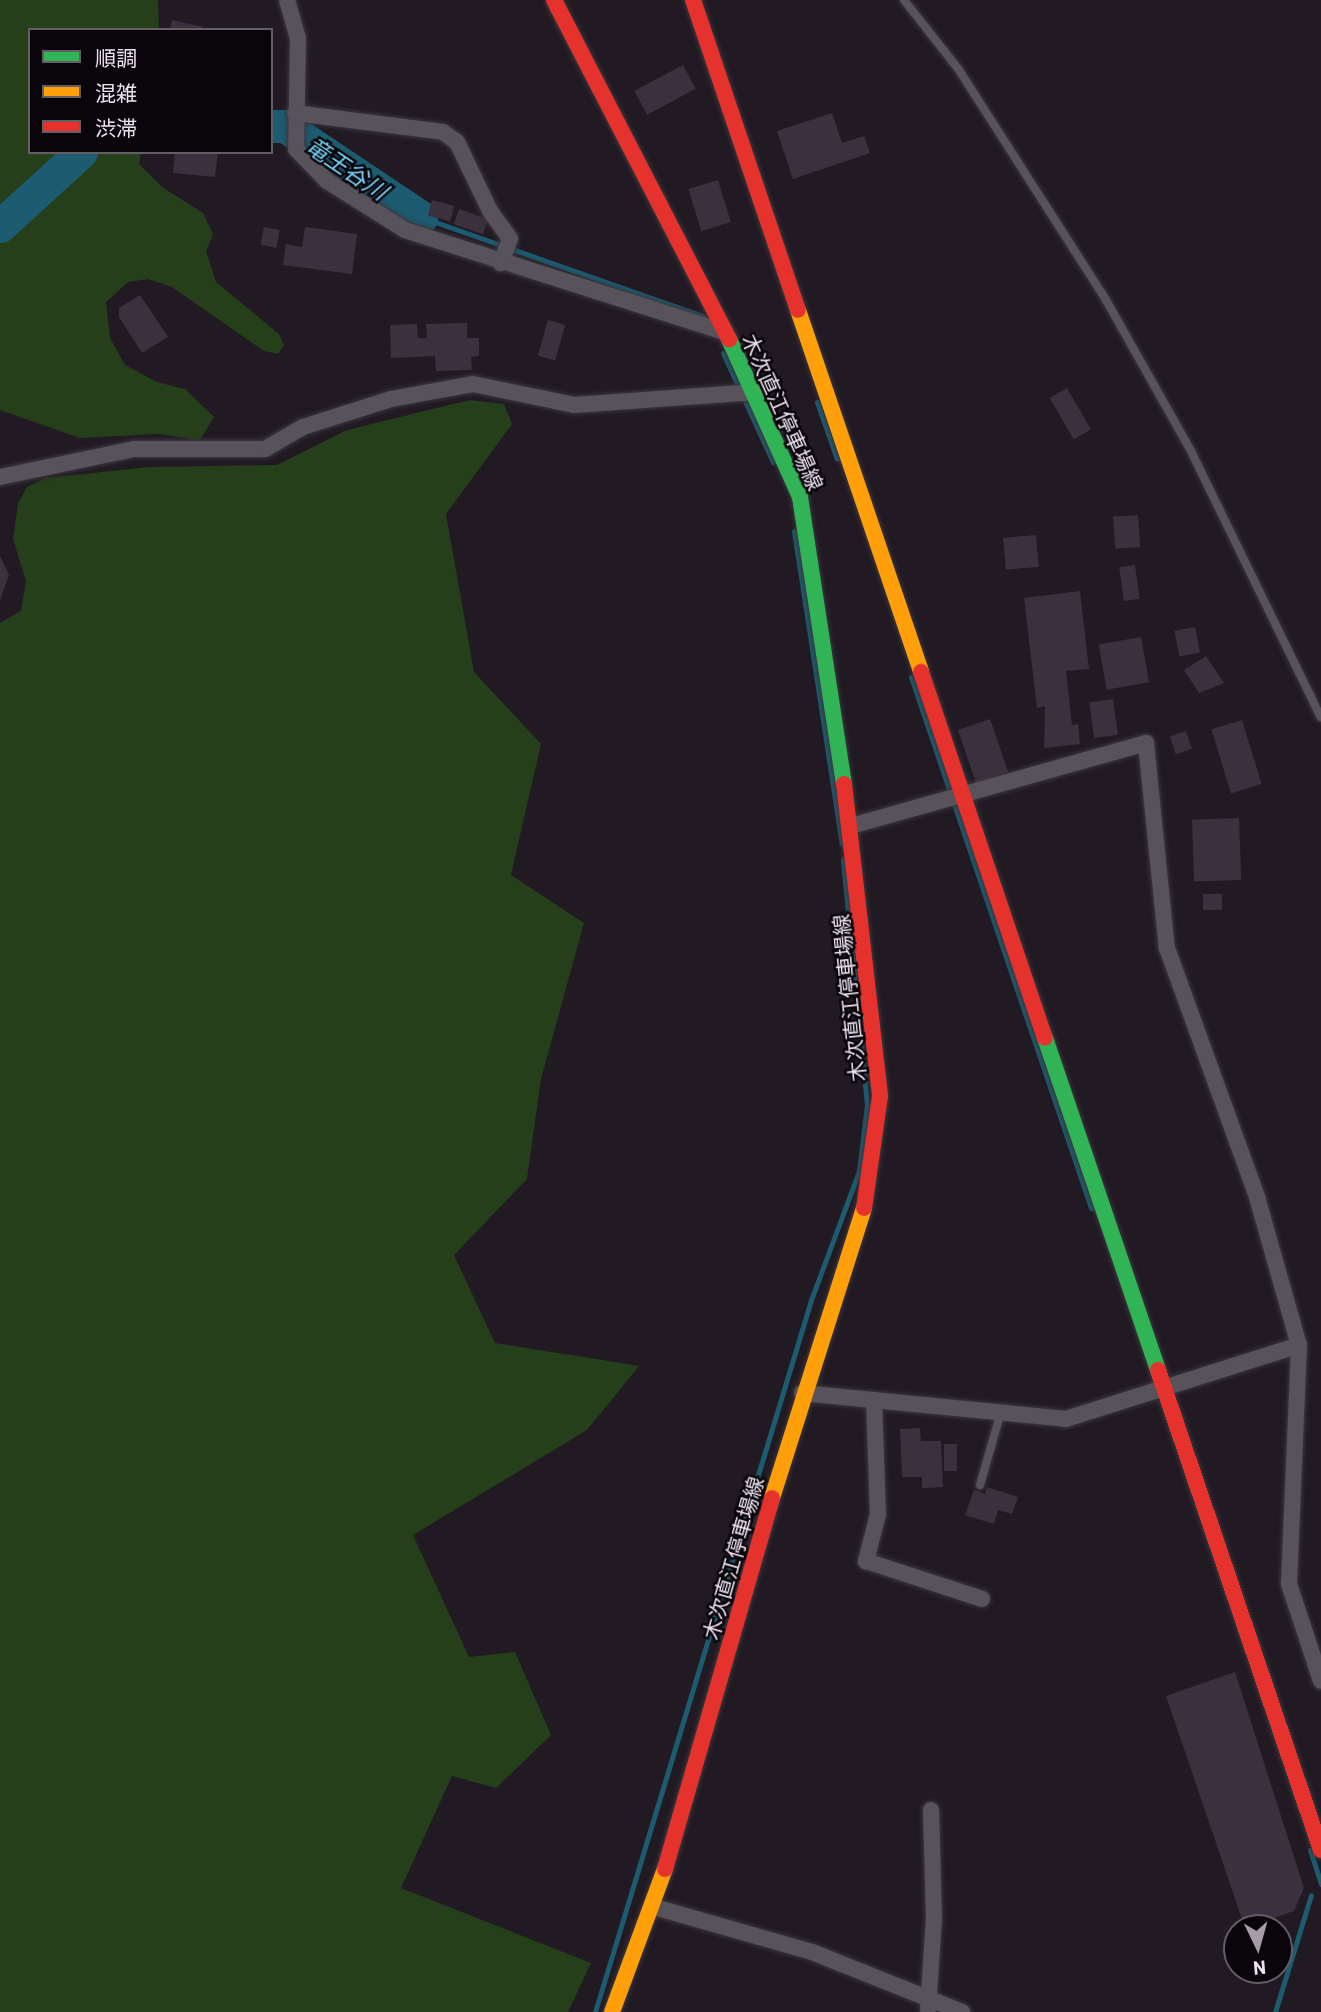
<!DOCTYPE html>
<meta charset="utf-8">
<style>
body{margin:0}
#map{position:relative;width:1321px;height:2012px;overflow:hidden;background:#211a23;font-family:Barlow,"Noto Sans JP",sans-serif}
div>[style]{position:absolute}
.green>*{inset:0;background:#243f19}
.stream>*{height:5px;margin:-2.5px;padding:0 2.5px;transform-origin:2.5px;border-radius:2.5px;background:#1c5b70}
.river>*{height:33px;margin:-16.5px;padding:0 16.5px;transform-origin:16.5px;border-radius:16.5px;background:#1c5b70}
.building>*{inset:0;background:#3b303e;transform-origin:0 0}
.roads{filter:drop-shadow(0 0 2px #3b363d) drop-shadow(0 0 2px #3b363d)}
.lane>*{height:8px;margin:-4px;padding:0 4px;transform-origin:4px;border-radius:4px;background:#58535a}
.street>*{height:16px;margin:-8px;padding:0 8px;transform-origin:8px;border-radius:8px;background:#58535a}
.fast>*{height:16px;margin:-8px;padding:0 8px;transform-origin:8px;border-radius:8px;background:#30b455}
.slow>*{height:16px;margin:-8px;padding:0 8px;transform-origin:8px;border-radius:8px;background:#ff9f0a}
.jam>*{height:16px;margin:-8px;padding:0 8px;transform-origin:8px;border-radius:8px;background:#e5322d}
span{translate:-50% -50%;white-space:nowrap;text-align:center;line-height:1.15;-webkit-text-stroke:5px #09050b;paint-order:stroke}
.street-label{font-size:21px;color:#ebe2ee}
.water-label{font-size:23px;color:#78d3f6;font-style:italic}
.legend{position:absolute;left:28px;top:28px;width:245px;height:126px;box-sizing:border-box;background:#09050b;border:2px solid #635d66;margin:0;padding:9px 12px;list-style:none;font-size:21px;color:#ebe2ee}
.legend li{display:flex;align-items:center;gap:14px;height:35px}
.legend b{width:35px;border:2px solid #635d66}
.north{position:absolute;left:1223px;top:1914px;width:70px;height:70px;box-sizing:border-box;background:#09050b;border:2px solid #635d66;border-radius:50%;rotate:175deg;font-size:19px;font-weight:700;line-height:28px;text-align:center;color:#ebe2ee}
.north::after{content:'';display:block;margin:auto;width:24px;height:32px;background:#a49ca7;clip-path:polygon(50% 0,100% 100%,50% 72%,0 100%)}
</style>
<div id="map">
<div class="green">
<div style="clip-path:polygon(0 0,158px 0,159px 30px,30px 30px,30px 152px,141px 152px,139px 164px,162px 187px,203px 213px,213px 234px,206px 251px,216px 282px,279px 334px,284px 345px,278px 354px,264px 351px,172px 287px,148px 279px,128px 282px,106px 302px,110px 338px,125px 365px,157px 382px,185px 389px,214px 417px,200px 440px,158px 434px,80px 438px,0 410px)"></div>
<div style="clip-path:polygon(470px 400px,504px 404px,512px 424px,446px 514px,474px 672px,541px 744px,511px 875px,584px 923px,541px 1079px,527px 1179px,454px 1255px,495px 1343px,639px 1366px,587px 1430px,413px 1535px,469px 1657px,515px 1652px,551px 1735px,496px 1788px,452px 1776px,401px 1888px,591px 1963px,568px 2012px,0 2012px,0 623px,21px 611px,26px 581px,13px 539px,18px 504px,27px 487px,46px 478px,149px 467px,277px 465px,347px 430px)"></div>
</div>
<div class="stream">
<div style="left:421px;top:217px;width:304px;rotate:19.4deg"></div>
<div style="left:723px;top:353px;width:120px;rotate:65.4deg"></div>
<div style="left:817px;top:402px;width:60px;rotate:70.7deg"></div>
<div style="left:794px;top:531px;width:316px;rotate:81.3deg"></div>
<div style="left:911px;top:677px;width:561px;rotate:71.27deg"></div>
<div style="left:1310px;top:1850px;width:36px;rotate:72deg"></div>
<div style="left:595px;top:2012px;width:744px;rotate:-73.12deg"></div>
<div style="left:811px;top:1300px;width:138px;rotate:-69.6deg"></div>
<div style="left:859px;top:1171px;width:66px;rotate:-83.1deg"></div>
<div style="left:867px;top:1105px;width:247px;rotate:-95.6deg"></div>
<div style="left:1275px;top:2012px;width:122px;rotate:-72.9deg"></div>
</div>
<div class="river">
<div style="left:271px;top:126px;width:14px"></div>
<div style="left:285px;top:126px;width:164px;rotate:33.8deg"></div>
<div style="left:0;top:226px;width:110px;rotate:-42.4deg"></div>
</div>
<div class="building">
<div style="clip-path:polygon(172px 20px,203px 27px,203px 30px,170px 30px)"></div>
<div style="left:683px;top:65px;width:27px;height:55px;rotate:62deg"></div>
<div style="clip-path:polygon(832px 113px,842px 143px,864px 136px,870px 153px,793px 179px,777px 131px)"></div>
<div style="clip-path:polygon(175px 152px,218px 152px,215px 177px,173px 173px)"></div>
<div style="left:718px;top:180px;width:44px;height:31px;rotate:73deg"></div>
<div style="left:432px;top:200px;width:23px;height:16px;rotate:15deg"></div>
<div style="left:459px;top:209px;width:31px;height:16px;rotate:19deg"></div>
<div style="left:264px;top:227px;width:16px;height:18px;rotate:11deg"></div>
<div style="clip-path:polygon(305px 227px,357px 234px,352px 274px,283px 265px,286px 244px,302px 247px)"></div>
<div style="clip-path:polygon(140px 295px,168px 337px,142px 353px,119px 317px,119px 308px)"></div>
<div style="left:548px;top:320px;width:18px;height:37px;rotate:16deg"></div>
<div style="clip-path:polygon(467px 323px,467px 338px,479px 338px,479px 356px,471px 357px,472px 370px,436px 371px,435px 356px,391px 358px,390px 325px,417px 324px,418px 338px,427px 338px,426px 324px)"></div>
<div style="left:1067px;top:388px;width:48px;height:20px;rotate:60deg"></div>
<div style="left:1138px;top:515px;width:32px;height:25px;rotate:86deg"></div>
<div style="left:1036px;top:535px;width:32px;height:33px;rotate:85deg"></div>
<div style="clip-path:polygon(0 556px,9px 575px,0 600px)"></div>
<div style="left:1135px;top:565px;width:34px;height:16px;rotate:82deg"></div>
<div style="clip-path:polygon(1080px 591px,1089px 669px,1066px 671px,1072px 725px,1078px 724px,1080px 744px,1044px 748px,1045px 706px,1037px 708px,1024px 598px)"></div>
<div style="left:1195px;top:627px;width:26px;height:21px;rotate:79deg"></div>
<div style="left:1141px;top:637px;width:46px;height:43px;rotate:80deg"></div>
<div style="clip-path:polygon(1206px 656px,1224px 683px,1199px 693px,1184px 670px)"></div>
<div style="left:1113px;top:699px;width:36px;height:24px;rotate:82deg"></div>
<div style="left:990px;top:719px;width:56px;height:34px;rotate:71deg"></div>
<div style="left:1242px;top:720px;width:67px;height:32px;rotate:73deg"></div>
<div style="left:1186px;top:731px;width:19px;height:17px;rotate:72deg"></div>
<div style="left:1239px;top:818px;width:62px;height:47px;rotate:88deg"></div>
<div style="left:1203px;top:894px;width:19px;height:16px"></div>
<div style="clip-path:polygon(920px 1428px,921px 1441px,941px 1441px,943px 1487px,922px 1488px,922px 1477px,902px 1477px,900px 1429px)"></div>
<div style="left:944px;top:1444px;width:13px;height:27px"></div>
<div style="clip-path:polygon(987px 1487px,1018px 1497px,1012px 1514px,998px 1510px,994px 1524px,965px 1515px,974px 1490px,985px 1494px)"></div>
<div style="clip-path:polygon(1235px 1672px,1304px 1888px,1294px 1911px,1245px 1928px,1166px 1696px)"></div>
</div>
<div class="roads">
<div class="lane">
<div style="left:904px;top:0;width:89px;rotate:51.8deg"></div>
<div style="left:959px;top:70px;width:273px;rotate:57.4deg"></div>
<div style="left:1106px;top:300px;width:173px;rotate:60.6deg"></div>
<div style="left:1191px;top:451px;width:296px;rotate:64deg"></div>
<div style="left:980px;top:1485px;width:76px;rotate:-74deg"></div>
</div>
<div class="street">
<div style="left:287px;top:0;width:40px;rotate:74deg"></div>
<div style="left:298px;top:38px;width:111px;rotate:91deg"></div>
<div style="left:296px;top:149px;width:45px;rotate:45.9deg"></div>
<div style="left:327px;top:181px;width:92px;rotate:32.1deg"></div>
<div style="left:405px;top:230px;width:336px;rotate:17.7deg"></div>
<div style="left:295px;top:113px;width:149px;rotate:7.3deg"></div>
<div style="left:443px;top:132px;width:17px;rotate:36deg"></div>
<div style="left:457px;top:142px;width:76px;rotate:64.4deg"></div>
<div style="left:490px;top:211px;width:34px;rotate:54deg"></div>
<div style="left:510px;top:239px;width:26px;rotate:111deg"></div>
<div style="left:0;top:477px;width:137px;rotate:-11.8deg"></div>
<div style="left:134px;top:449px;width:131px"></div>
<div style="left:265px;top:449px;width:44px;rotate:-30.1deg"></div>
<div style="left:303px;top:427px;width:92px;rotate:-17.7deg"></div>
<div style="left:391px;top:399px;width:83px;rotate:-10.4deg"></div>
<div style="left:473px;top:384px;width:103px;rotate:11.7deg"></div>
<div style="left:574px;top:405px;width:182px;rotate:-4.1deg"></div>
<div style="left:851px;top:826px;width:306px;rotate:-15.7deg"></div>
<div style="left:1146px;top:743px;width:206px;rotate:84.2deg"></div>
<div style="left:1167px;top:948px;width:265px;rotate:70.1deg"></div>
<div style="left:1257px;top:1197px;width:154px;rotate:74.2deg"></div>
<div style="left:1299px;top:1345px;width:239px;rotate:92.4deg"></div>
<div style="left:1289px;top:1584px;width:102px;rotate:71.7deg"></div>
<div style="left:802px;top:1393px;width:265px;rotate:5.6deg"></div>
<div style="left:1066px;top:1419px;width:244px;rotate:-17.6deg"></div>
<div style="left:874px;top:1400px;width:114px;rotate:88deg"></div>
<div style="left:878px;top:1514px;width:49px;rotate:104.3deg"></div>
<div style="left:866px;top:1561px;width:122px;rotate:18.1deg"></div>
<div style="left:654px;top:1907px;width:164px;rotate:15.9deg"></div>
<div style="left:812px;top:1952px;width:162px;rotate:21.8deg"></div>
<div style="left:928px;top:2010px;width:92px;rotate:-86.3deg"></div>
<div style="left:934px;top:1918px;width:108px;rotate:-91.6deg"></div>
</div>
<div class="fast">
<div style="left:729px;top:339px;width:173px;rotate:65.8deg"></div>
<div style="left:800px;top:497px;width:290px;rotate:81.3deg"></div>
<div style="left:1045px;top:1038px;width:351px;rotate:71.2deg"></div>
</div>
<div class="slow">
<div style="left:798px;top:310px;width:382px;rotate:71.2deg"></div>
<div style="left:772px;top:1498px;width:304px;rotate:-72.4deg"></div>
<div style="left:612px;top:2012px;width:153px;rotate:-69.7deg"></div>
</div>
<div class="jam">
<div style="left:554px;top:0;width:382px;rotate:62.7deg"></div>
<div style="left:693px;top:0;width:327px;rotate:71.3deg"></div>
<div style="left:921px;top:672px;width:386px;rotate:71.3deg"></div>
<div style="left:844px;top:784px;width:314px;rotate:83.4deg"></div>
<div style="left:880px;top:1096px;width:113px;rotate:98.1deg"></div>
<div style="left:1158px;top:1370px;width:507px;rotate:71.24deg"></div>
<div style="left:665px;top:1869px;width:386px;rotate:-73.9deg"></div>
</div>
</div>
<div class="street-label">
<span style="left:783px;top:412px;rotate:66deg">木次直江停車場線</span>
<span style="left:849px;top:998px;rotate:-96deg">木次直江停車場線</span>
<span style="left:733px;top:1558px;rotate:-74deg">木次直江停車場線</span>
</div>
<div class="water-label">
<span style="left:347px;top:168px;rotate:34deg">竜王谷川</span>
</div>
<ul class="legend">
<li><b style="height:9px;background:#30b455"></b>順調</li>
<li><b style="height:9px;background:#ff9f0a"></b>混雑</li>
<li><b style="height:9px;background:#e5322d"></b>渋滞</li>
</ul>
<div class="north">N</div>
</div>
